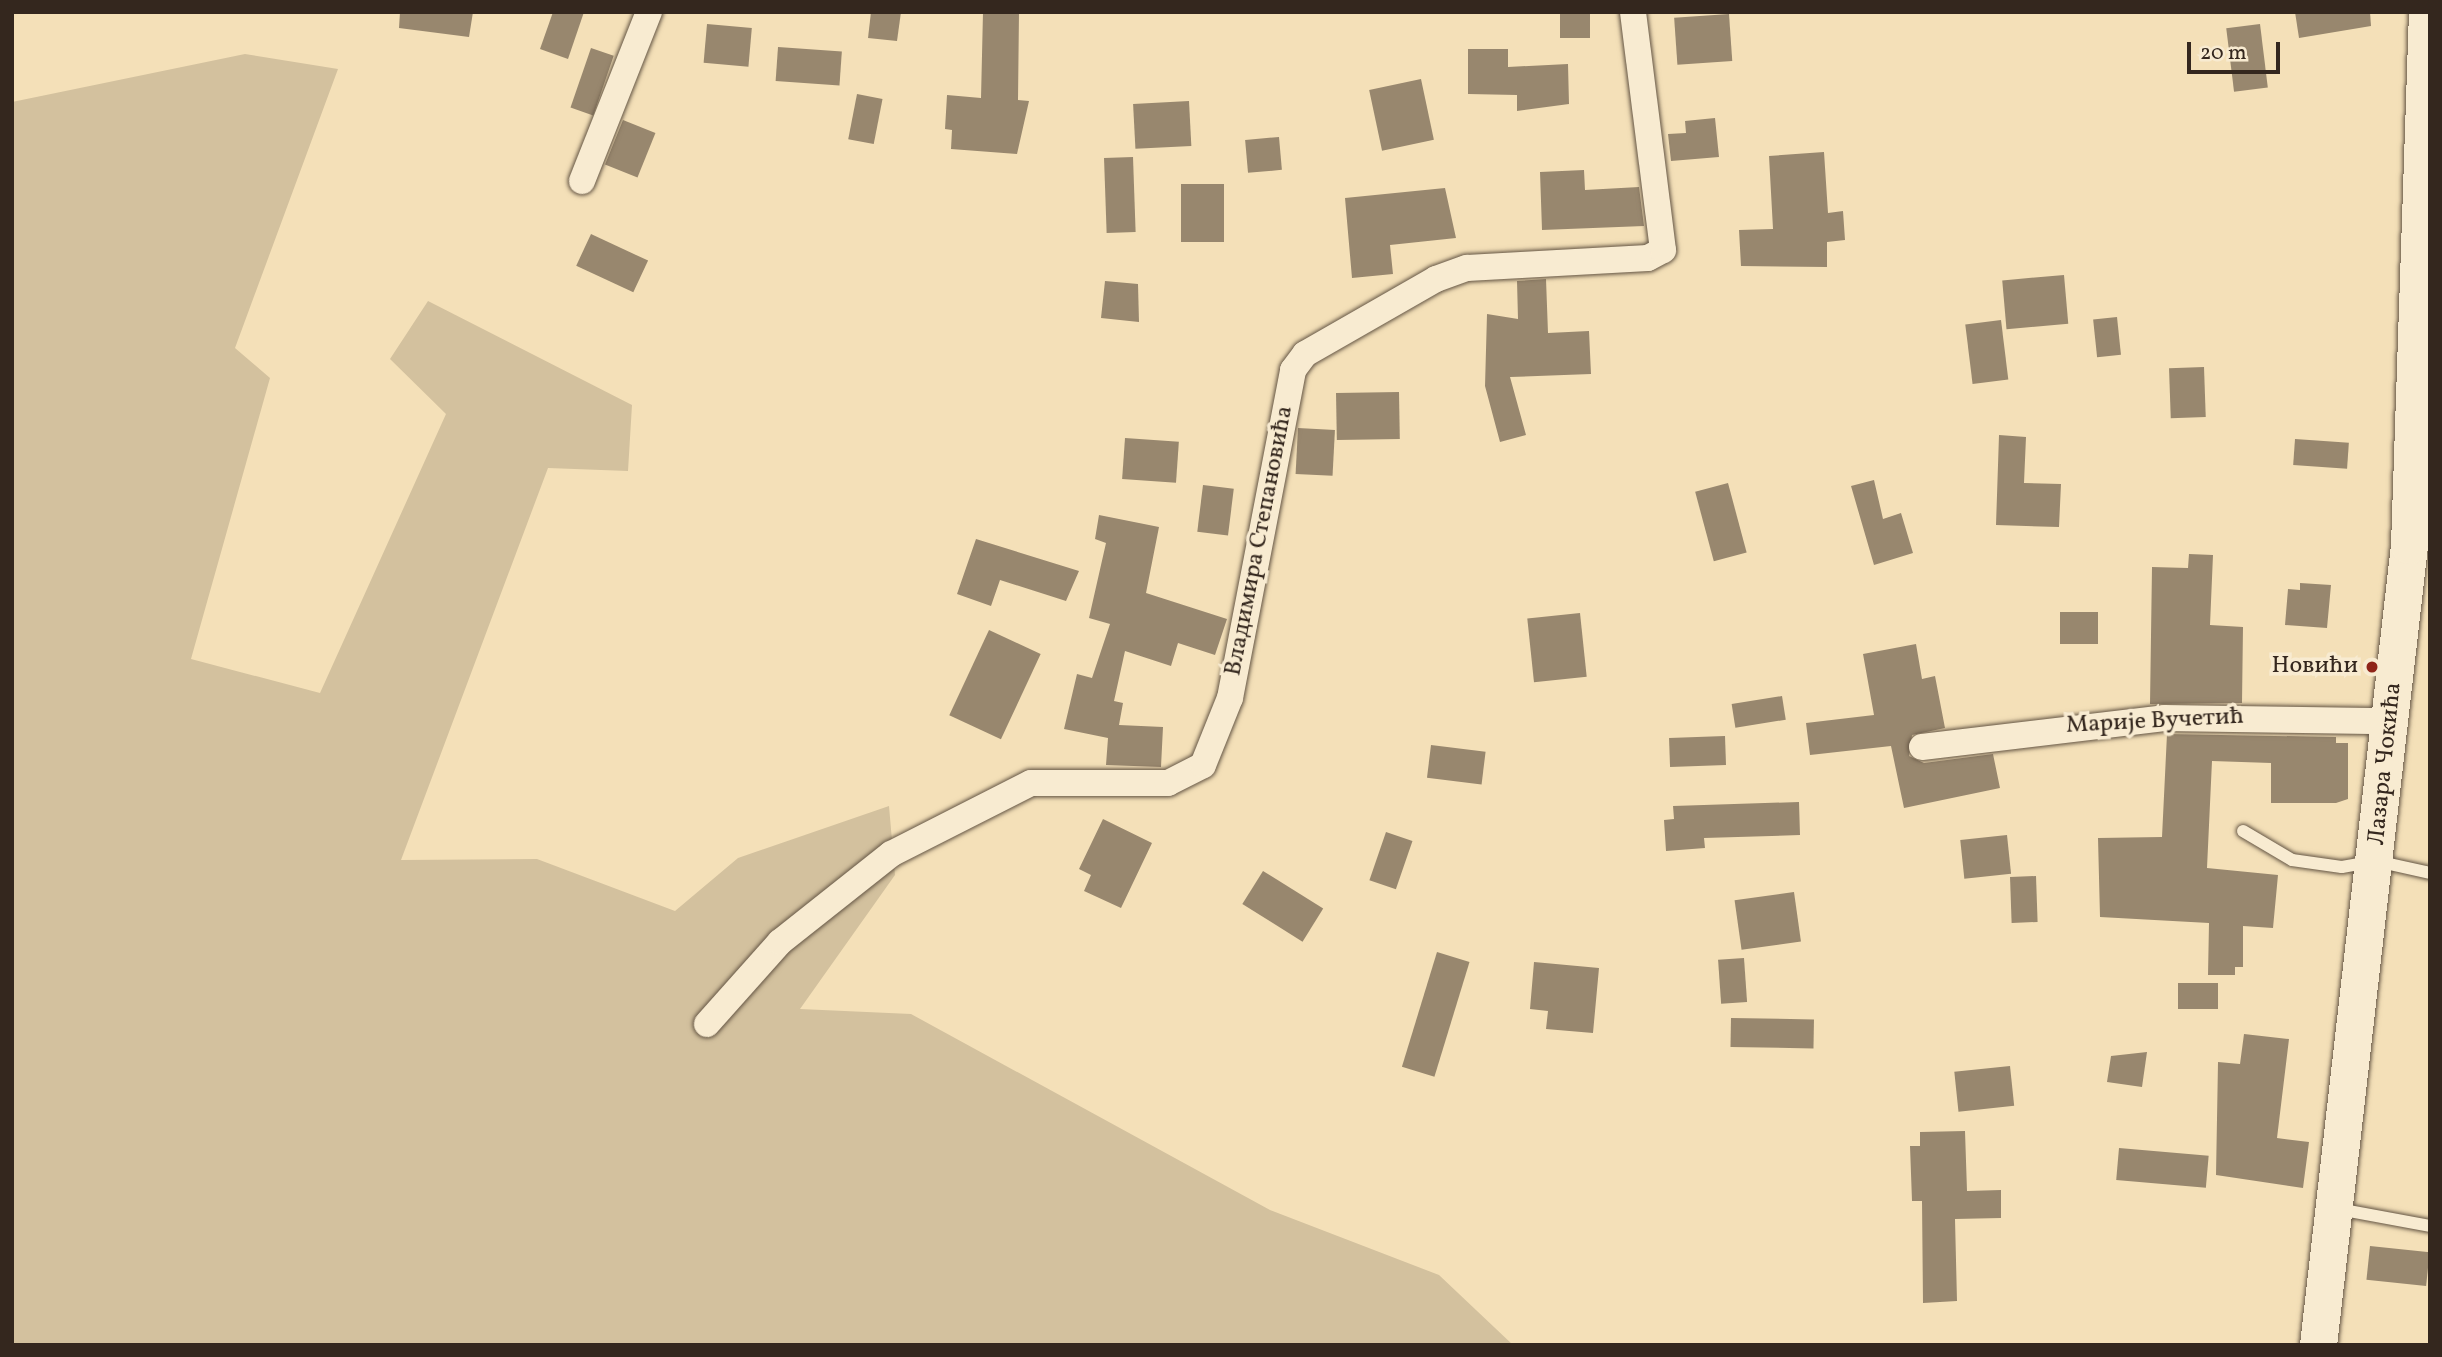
<!DOCTYPE html>
<meta charset="utf-8">
<style>
body{margin:0}
#map{position:relative;width:2442px;height:1357px;overflow:hidden;background:#f4e0b8;font-family:Vollkorn,serif}
div>[style]{position:absolute}
.green>*{inset:0;background:#d3c19e}
.building>*{inset:0;background:#98876e;transform-origin:0 0}
.roads{filter:drop-shadow(0 0 2px #645544) drop-shadow(0 0 2px #645544)}
.lane>*{height:12px;margin:-6px;padding:0 6px;transform-origin:6px;border-radius:6px;background:#f8ebd1}
.street>*{height:26px;margin:-13px;padding:0 13px;transform-origin:13px;border-radius:13px;background:#f8ebd1}
.secondary>*{height:37px;margin:-18.5px;padding:0 18.5px;transform-origin:18.5px;border-radius:18.5px;background:#f8ebd1}
.dots>*{width:19px;height:19px;translate:-50% -50%;box-sizing:border-box;border:4px solid #f8ebd1;border-radius:50%}
span{translate:-50% -50%;white-space:nowrap;text-align:center;line-height:1.15;-webkit-text-stroke:7px #f8ebd1;paint-order:stroke}
.street-label{font-size:24px;color:#34271e}
.poi-label{font-size:24px;color:#34271e}
.right{translate:-100% -50%;text-align:right}
.frame{position:absolute;inset:0;border:14px solid #34271e;pointer-events:none}
.scale{position:absolute;left:2187px;top:42px;width:93px;height:32px;box-sizing:border-box;border:4px solid #34271e;border-top:0;padding-left:9px;font-size:21px;line-height:24px;white-space:nowrap;color:#34271e;-webkit-text-stroke:5px #f8ebd1;paint-order:stroke}
</style>
<div id="map">
<div class="green">
<div style="clip-path:polygon(245px 54px,338px 69px,235px 348px,270px 378px,191px 659px,320px 693px,446px 414px,390px 359px,428px 301px,632px 405px,628px 471px,548px 468px,401px 860px,537px 859px,675px 911px,738px 858px,889px 806px,895px 875px,800px 1009px,911px 1014px,1270px 1210px,1439px 1275px,1513px 1345px,12px 1345px,12px 102px)"></div>
</div>
<div class="building">
<div style="clip-path:polygon(400px 12px,473px 12px,469px 37px,399px 28px)"></div>
<div style="clip-path:polygon(553px 12px,584px 12px,568px 59px,540px 49px)"></div>
<div style="clip-path:polygon(871px 12px,901px 12px,897px 41px,868px 38px)"></div>
<div style="clip-path:polygon(983px 12px,1019px 12px,1018px 100px,1029px 101px,1017px 154px,951px 149px,952px 130px,945px 129px,947px 95px,981px 98px)"></div>
<div style="left:1560px;top:12px;width:30px;height:26px"></div>
<div style="clip-path:polygon(2295px 12px,2370px 12px,2371px 26px,2299px 38px)"></div>
<div style="left:1729px;top:14px;width:47px;height:55px;rotate:86deg"></div>
<div style="left:707px;top:24px;width:45px;height:39px;rotate:5deg"></div>
<div style="left:2260px;top:24px;width:64px;height:34px;rotate:83deg"></div>
<div style="left:778px;top:47px;width:64px;height:34px;rotate:4deg"></div>
<div style="left:591px;top:48px;width:24px;height:63px;rotate:19deg"></div>
<div style="clip-path:polygon(1468px 49px,1508px 49px,1508px 67px,1568px 64px,1569px 104px,1517px 111px,1517px 95px,1468px 94px)"></div>
<div style="left:1421px;top:79px;width:62px;height:53px;rotate:78deg"></div>
<div style="left:857px;top:94px;width:26px;height:46px;rotate:11deg"></div>
<div style="left:1189px;top:101px;width:45px;height:56px;rotate:87deg"></div>
<div style="clip-path:polygon(1715px 118px,1719px 157px,1671px 161px,1668px 134px,1686px 133px,1685px 121px)"></div>
<div style="left:623px;top:120px;width:35px;height:48px;rotate:22deg"></div>
<div style="left:1279px;top:137px;width:33px;height:34px;rotate:85deg"></div>
<div style="clip-path:polygon(1824px 152px,1828px 213px,1843px 211px,1845px 240px,1827px 242px,1827px 267px,1741px 266px,1739px 230px,1773px 229px,1769px 156px)"></div>
<div style="left:1133px;top:157px;width:75px;height:29px;rotate:88deg"></div>
<div style="clip-path:polygon(1584px 170px,1585px 190px,1639px 187px,1644px 226px,1542px 230px,1540px 172px)"></div>
<div style="left:1181px;top:184px;width:43px;height:58px"></div>
<div style="clip-path:polygon(1445px 188px,1456px 238px,1390px 245px,1393px 274px,1352px 278px,1345px 198px)"></div>
<div style="left:591px;top:234px;width:63px;height:35px;rotate:25deg"></div>
<div style="left:2064px;top:275px;width:49px;height:62px;rotate:85deg"></div>
<div style="clip-path:polygon(1546px 279px,1548px 333px,1589px 331px,1591px 374px,1510px 377px,1526px 435px,1500px 442px,1485px 386px,1487px 314px,1518px 319px,1517px 281px)"></div>
<div style="clip-path:polygon(1105px 281px,1138px 284px,1139px 322px,1101px 318px)"></div>
<div style="left:2117px;top:317px;width:38px;height:24px;rotate:84deg"></div>
<div style="left:2001px;top:320px;width:60px;height:36px;rotate:83deg"></div>
<div style="left:2204px;top:367px;width:50px;height:35px;rotate:88deg"></div>
<div style="left:1399px;top:392px;width:47px;height:63px;rotate:89deg"></div>
<div style="left:1298px;top:428px;width:37px;height:46px;rotate:3deg"></div>
<div style="clip-path:polygon(1999px 435px,2026px 437px,2024px 483px,2061px 484px,2059px 527px,1996px 525px)"></div>
<div style="left:1125px;top:438px;width:54px;height:41px;rotate:4deg"></div>
<div style="left:2295px;top:439px;width:54px;height:26px;rotate:4deg"></div>
<div style="clip-path:polygon(1874px 480px,1883px 519px,1901px 513px,1913px 553px,1874px 565px,1851px 486px)"></div>
<div style="left:1728px;top:483px;width:72px;height:34px;rotate:75deg"></div>
<div style="left:1203px;top:485px;width:31px;height:47px;rotate:7deg"></div>
<div style="clip-path:polygon(1099px 515px,1159px 527px,1146px 593px,1227px 619px,1215px 655px,1178px 643px,1171px 666px,1125px 651px,1114px 701px,1123px 703px,1119px 725px,1163px 727px,1161px 767px,1106px 765px,1108px 738px,1064px 729px,1077px 674px,1092px 678px,1110px 624px,1089px 618px,1106px 543px,1095px 539px)"></div>
<div style="clip-path:polygon(976px 539px,1079px 571px,1066px 601px,1000px 580px,991px 606px,957px 594px)"></div>
<div style="clip-path:polygon(2189px 554px,2213px 555px,2210px 625px,2243px 627px,2242px 703px,2150px 704px,2152px 567px,2188px 568px)"></div>
<div style="clip-path:polygon(2300px 583px,2331px 585px,2327px 628px,2285px 625px,2288px 589px,2300px 590px)"></div>
<div style="left:2098px;top:612px;width:32px;height:38px;rotate:90deg"></div>
<div style="left:1580px;top:613px;width:64px;height:53px;rotate:84deg"></div>
<div style="left:989px;top:630px;width:57px;height:94px;rotate:25deg"></div>
<div style="clip-path:polygon(1916px 644px,1922px 679px,1935px 676px,1945px 728px,1912px 735px,1909px 756px,1924px 763px,1993px 754px,2000px 788px,1904px 808px,1891px 746px,1810px 755px,1806px 723px,1874px 715px,1863px 654px)"></div>
<div style="left:1782px;top:696px;width:24px;height:51px;rotate:81deg"></div>
<div style="clip-path:polygon(2167px 734px,2336px 737px,2336px 743px,2348px 743px,2348px 799px,2336px 803px,2271px 803px,2271px 763px,2212px 761px,2207px 868px,2278px 875px,2273px 928px,2243px 926px,2243px 967px,2235px 967px,2235px 975px,2208px 975px,2209px 923px,2100px 917px,2098px 838px,2162px 837px)"></div>
<div style="left:1725px;top:736px;width:29px;height:56px;rotate:88deg"></div>
<div style="left:1431px;top:745px;width:55px;height:33px;rotate:7deg"></div>
<div style="clip-path:polygon(1799px 802px,1800px 835px,1704px 838px,1705px 848px,1666px 851px,1664px 820px,1674px 819px,1673px 806px)"></div>
<div style="clip-path:polygon(1103px 819px,1152px 843px,1121px 908px,1084px 891px,1091px 875px,1079px 869px)"></div>
<div style="left:1386px;top:832px;width:28px;height:51px;rotate:19deg"></div>
<div style="left:2007px;top:835px;width:39px;height:47px;rotate:84deg"></div>
<div style="left:1263px;top:871px;width:71px;height:39px;rotate:32deg"></div>
<div style="left:2036px;top:876px;width:46px;height:26px;rotate:88deg"></div>
<div style="left:1794px;top:892px;width:50px;height:60px;rotate:82deg"></div>
<div style="left:1437px;top:952px;width:34px;height:120px;rotate:17deg"></div>
<div style="left:1744px;top:958px;width:44px;height:26px;rotate:86deg"></div>
<div style="clip-path:polygon(1534px 962px,1599px 968px,1593px 1033px,1546px 1029px,1548px 1011px,1530px 1009px)"></div>
<div style="left:2178px;top:983px;width:40px;height:26px"></div>
<div style="left:1731px;top:1018px;width:83px;height:29px;rotate:1deg"></div>
<div style="clip-path:polygon(2244px 1034px,2289px 1039px,2277px 1138px,2309px 1142px,2303px 1188px,2216px 1175px,2218px 1062px,2240px 1064px)"></div>
<div style="clip-path:polygon(2147px 1052px,2142px 1087px,2107px 1082px,2111px 1056px)"></div>
<div style="left:2010px;top:1066px;width:40px;height:56px;rotate:84deg"></div>
<div style="clip-path:polygon(1965px 1131px,1967px 1191px,2001px 1190px,2001px 1218px,1955px 1219px,1957px 1301px,1923px 1303px,1922px 1201px,1912px 1201px,1910px 1146px,1920px 1146px,1920px 1132px)"></div>
<div style="left:2119px;top:1148px;width:90px;height:32px;rotate:5deg"></div>
<div style="left:2370px;top:1246px;width:60px;height:34px;rotate:6deg"></div>
</div>
<div class="roads">
<div class="lane">
<div style="left:2243px;top:831px;width:57px;rotate:30.6deg"></div>
<div style="left:2292px;top:860px;width:50px;rotate:8deg"></div>
<div style="left:2342px;top:867px;width:35px;rotate:-10deg"></div>
<div style="left:2376px;top:861px;width:55px;rotate:12.5deg"></div>
<div style="left:2338px;top:1209px;width:94px;rotate:10.5deg"></div>
</div>
<div class="street">
<div style="left:582px;top:181px;width:182px;rotate:-68.4deg"></div>
<div style="left:1922px;top:747px;width:244px;rotate:-6.8deg"></div>
<div style="left:2164px;top:718px;width:225px;rotate:0.8deg"></div>
<div style="left:707px;top:1024px;width:110px;rotate:-48.3deg"></div>
<div style="left:780px;top:942px;width:142px;rotate:-38.4deg"></div>
<div style="left:891px;top:854px;width:157px;rotate:-26.9deg"></div>
<div style="left:1031px;top:783px;width:137px"></div>
<div style="left:1168px;top:783px;width:39px;rotate:-27deg"></div>
<div style="left:1203px;top:765px;width:72px;rotate:-68.1deg"></div>
<div style="left:1230px;top:698px;width:334px;rotate:-79.1deg"></div>
<div style="left:1293px;top:370px;width:20px;rotate:-53deg"></div>
<div style="left:1305px;top:354px;width:151px;rotate:-29.8deg"></div>
<div style="left:1436px;top:279px;width:33px;rotate:-20deg"></div>
<div style="left:1467px;top:268px;width:181px;rotate:-3.2deg"></div>
<div style="left:1648px;top:258px;width:17px;rotate:-28deg"></div>
<div style="left:1663px;top:250px;width:240px;rotate:-97.2deg"></div>
</div>
<div class="secondary">
<div style="left:2318px;top:1345px;width:805px;rotate:-83.51deg"></div>
<div style="left:2409px;top:545px;width:533px;rotate:-88.07deg"></div>
</div>
</div>
<div class="dots">
<div style="left:2372px;top:667px;background:#8f2418"></div>
</div>
<div class="street-label">
<span style="left:1260px;top:541px;rotate:-79deg">Владимира Степановића</span>
<span style="left:2155px;top:722px;rotate:-3deg">Марије Вучетић</span>
<span style="left:2386px;top:764px;rotate:-84deg">Лазара Чокића</span>
</div>
<div class="poi-label">
<span class="right" style="left:2358px;top:667px">Новићи</span>
</div>
<div class="frame"></div>
<div class="scale">20 m</div>
</div>
